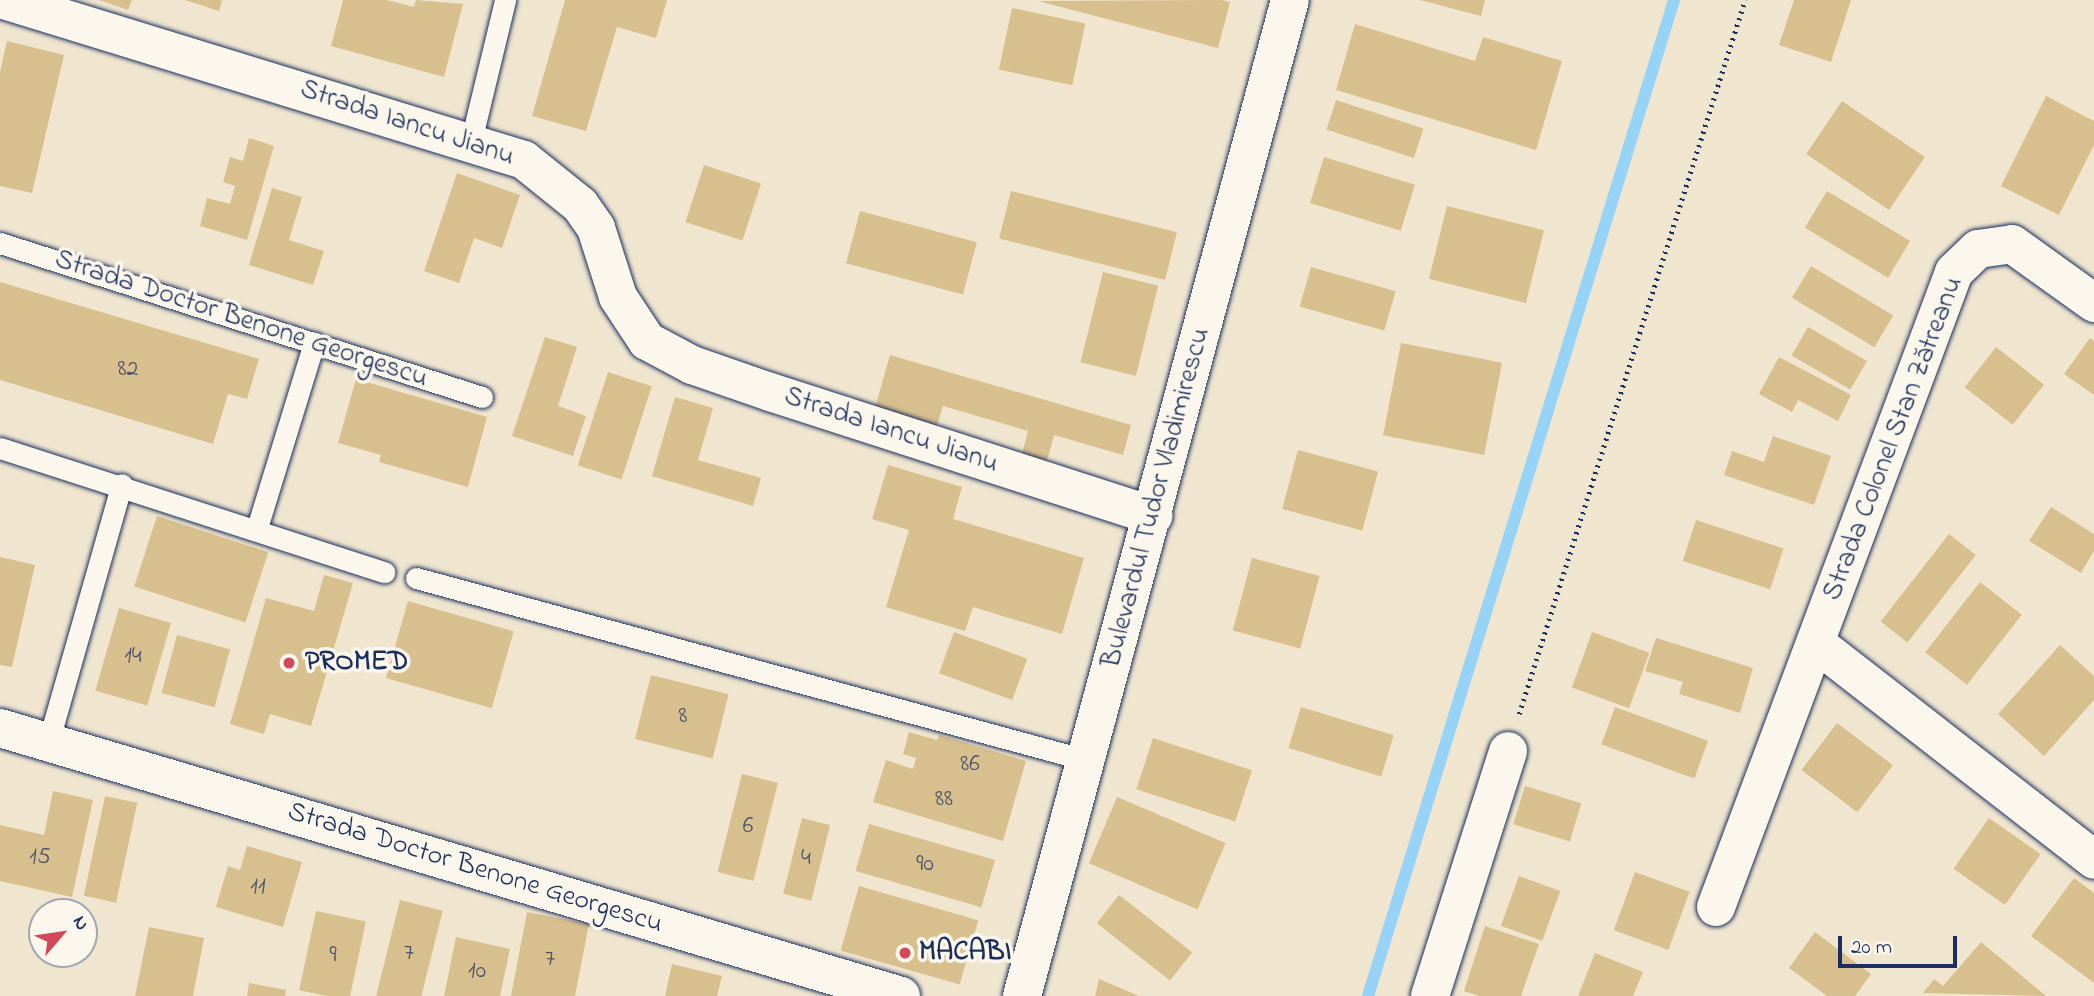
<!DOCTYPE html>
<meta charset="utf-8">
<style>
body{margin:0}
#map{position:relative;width:2094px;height:996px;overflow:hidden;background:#f0e6d0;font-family:"Indie Flower",sans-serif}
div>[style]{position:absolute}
.stream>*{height:12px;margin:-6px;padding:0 6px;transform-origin:6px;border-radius:6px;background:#97d2f7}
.building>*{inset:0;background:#d8bf8e;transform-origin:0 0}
.path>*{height:4.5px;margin-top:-2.25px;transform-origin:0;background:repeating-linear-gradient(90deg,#1b2f5e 0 2px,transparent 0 7px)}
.roads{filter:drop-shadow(0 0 2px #1b2f5e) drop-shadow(0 0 2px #1b2f5e)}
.service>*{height:21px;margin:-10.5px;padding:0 10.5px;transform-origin:10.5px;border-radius:10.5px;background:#fbf7ec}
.minor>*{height:38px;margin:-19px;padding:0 19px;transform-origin:19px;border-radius:19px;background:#fbf7ec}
.tertiary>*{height:38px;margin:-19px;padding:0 19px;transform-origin:19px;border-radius:19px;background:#fbf7ec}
.secondary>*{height:38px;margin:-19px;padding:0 19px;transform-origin:19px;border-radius:19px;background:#fbf7ec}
.dots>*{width:19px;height:19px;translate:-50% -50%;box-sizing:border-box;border:4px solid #fbf7ec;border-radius:50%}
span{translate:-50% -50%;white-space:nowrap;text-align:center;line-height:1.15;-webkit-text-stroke:7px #fbf7ec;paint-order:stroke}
.number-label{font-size:24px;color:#4a536a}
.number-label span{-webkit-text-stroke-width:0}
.street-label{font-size:28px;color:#1b2f5e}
.poi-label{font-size:28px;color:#1b2f5e;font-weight:700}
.left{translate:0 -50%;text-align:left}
.north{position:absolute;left:28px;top:898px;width:70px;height:70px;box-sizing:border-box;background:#fbf7ec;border:2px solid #a1a7b3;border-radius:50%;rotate:61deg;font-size:19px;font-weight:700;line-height:28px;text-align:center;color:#1b2f5e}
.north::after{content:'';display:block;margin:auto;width:24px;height:32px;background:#d1495b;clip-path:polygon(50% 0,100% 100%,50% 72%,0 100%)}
.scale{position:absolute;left:1838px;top:936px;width:119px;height:32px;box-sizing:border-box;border:4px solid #1b2f5e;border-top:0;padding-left:9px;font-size:21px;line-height:24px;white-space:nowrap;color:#1b2f5e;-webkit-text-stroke:5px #fbf7ec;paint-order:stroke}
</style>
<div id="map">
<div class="stream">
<div style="left:1368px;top:996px;width:1042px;rotate:-72.92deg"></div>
</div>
<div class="building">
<div style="clip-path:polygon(99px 0,132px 0,128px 10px)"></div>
<div style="clip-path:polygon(185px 0,222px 0,219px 11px)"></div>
<div style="clip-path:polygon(343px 0,387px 0,414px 7px,416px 0,463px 4px,444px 77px,331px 46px)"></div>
<div style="clip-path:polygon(565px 0,667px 0,656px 38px,617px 27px,586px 131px,532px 116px)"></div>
<div style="clip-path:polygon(1221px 0,1230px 2px,1218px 48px,1038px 1px)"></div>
<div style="clip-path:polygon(1420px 0,1485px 0,1481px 16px)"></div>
<div style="clip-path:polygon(1794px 0,1851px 0,1831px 62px,1779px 45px)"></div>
<div style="left:1012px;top:8px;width:75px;height:63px;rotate:12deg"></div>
<div style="clip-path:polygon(1355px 24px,1475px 61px,1483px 37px,1562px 61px,1536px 150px,1336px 90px)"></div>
<div style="clip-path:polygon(7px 41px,64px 55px,32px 193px,0 186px,0 72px)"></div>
<div style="clip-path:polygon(2046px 96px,2094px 121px,2094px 145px,2059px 215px,2001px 186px)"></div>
<div style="left:1336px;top:100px;width:92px;height:31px;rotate:18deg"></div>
<div style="left:1842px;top:101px;width:100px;height:64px;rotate:34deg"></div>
<div style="clip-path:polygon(249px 138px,274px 146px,247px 240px,200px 226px,207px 198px,230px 204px,235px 186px,223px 182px,230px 157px,243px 161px)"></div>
<div style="left:1324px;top:157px;width:95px;height:48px;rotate:17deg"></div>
<div style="left:704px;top:165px;width:60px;height:60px;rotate:18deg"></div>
<div style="clip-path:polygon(457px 173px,520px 195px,502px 248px,474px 238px,459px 283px,424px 271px)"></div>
<div style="clip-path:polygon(272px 188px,302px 197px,289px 240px,324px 251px,313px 285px,249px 265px)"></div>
<div style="left:1011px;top:191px;width:171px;height:49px;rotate:14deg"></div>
<div style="left:1827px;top:191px;width:97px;height:43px;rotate:31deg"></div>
<div style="left:1447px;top:206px;width:100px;height:75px;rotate:14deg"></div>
<div style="left:860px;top:211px;width:121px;height:54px;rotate:15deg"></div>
<div style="left:1811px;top:266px;width:96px;height:37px;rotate:31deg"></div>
<div style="left:1311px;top:267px;width:88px;height:41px;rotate:16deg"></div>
<div style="left:1103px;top:272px;width:57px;height:93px;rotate:14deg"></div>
<div style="clip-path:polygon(0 282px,259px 359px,247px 399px,228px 394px,213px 444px,0 380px)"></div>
<div style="left:1808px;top:327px;width:68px;height:33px;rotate:30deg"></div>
<div style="clip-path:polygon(545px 337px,577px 347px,558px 406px,586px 416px,573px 456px,512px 436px)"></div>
<div style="clip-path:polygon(2090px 338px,2094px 341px,2094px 395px,2064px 374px)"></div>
<div style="left:1401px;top:343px;width:103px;height:94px;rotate:11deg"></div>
<div style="left:1996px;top:347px;width:61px;height:51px;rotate:38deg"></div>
<div style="clip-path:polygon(890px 355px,1131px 425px,1123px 455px,1054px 435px,1046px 465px,1021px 458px,1028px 431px,943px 406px,937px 426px,875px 408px)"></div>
<div style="clip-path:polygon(1779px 357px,1851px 395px,1838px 421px,1798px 400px,1792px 412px,1759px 394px)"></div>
<div style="left:608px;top:372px;width:46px;height:98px;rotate:18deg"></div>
<div style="clip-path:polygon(356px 379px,487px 417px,468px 487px,379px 462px,381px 455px,338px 443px)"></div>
<div style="clip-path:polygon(675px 397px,713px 408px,698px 460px,761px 478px,753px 506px,652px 476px)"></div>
<div style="clip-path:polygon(1773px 436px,1831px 456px,1814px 505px,1724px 475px,1732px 451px,1764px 462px)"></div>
<div style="left:1298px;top:450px;width:83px;height:61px;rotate:15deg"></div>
<div style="clip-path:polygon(888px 465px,962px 487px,953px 519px,1084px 558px,1062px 634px,973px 607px,965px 631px,886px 607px,909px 530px,872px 519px)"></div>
<div style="clip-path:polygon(2051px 507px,2094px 534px,2094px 551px,2081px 573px,2029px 541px)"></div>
<div style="left:157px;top:516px;width:117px;height:74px;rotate:18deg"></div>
<div style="left:1696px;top:520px;width:92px;height:43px;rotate:18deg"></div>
<div style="left:1949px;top:534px;width:34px;height:111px;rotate:38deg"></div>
<div style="clip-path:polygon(0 557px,35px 565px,12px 667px,0 665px)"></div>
<div style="left:1252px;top:558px;width:70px;height:75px;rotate:15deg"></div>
<div style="clip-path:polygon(324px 575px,353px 583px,311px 726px,270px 714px,264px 734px,230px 724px,266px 598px,314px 611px)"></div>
<div style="left:1980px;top:582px;width:53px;height:89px;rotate:38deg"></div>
<div style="left:408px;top:601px;width:110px;height:80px;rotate:16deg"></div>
<div style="left:119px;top:608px;width:54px;height:86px;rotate:16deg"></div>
<div style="left:954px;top:632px;width:78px;height:44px;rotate:20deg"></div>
<div style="left:1592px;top:632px;width:61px;height:59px;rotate:20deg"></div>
<div style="left:177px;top:635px;width:55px;height:60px;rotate:15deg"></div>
<div style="clip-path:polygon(1656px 638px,1753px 668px,1740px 713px,1679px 694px,1683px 682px,1645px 671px)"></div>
<div style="clip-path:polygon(2060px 645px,2094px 676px,2094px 700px,2044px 756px,1998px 714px)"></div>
<div style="left:651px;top:675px;width:80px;height:66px;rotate:14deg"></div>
<div style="left:1301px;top:707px;width:97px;height:43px;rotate:17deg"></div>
<div style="left:1615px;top:707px;width:99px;height:40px;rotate:20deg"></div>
<div style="left:1837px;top:723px;width:70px;height:59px;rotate:37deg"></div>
<div style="clip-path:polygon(909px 732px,937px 740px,939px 735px,1026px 761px,1003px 841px,873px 802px,886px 760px,913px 769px,916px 758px,903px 754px)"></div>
<div style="left:1153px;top:738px;width:104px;height:54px;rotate:18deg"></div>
<div style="left:742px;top:774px;width:37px;height:101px;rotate:14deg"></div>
<div style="left:1525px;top:786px;width:59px;height:40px;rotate:17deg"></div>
<div style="clip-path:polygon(53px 791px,93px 800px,72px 897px,0 881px,0 825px,44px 835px)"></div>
<div style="left:105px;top:796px;width:33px;height:102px;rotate:12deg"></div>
<div style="left:1117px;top:797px;width:118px;height:72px;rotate:23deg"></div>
<div style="left:802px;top:818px;width:29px;height:78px;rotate:14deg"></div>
<div style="left:1989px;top:818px;width:63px;height:62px;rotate:35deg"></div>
<div style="left:869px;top:824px;width:131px;height:49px;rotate:16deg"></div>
<div style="clip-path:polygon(247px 846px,302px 862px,283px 927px,216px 907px,228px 866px,240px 870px)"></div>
<div style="left:1635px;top:872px;width:58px;height:62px;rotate:20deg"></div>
<div style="left:1519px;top:876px;width:44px;height:53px;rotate:20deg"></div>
<div style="clip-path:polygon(2074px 878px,2094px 893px,2094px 983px,2031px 936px)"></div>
<div style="left:859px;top:886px;width:124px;height:67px;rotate:16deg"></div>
<div style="left:1119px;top:895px;width:93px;height:36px;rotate:38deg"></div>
<div style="left:400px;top:900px;width:44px;height:99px;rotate:14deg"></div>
<div style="left:316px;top:911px;width:51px;height:81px;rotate:12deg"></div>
<div style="clip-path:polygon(527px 912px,589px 924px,575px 996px,511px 996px)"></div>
<div style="clip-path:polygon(1485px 926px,1539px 944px,1521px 996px,1479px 996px,1464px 991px)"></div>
<div style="clip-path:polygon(149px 927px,204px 938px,193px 996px,135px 996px)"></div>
<div style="clip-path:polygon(1815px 932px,1871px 974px,1855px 996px,1827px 996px,1789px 968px)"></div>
<div style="clip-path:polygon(456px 937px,510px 949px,500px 996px,444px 996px)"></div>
<div style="clip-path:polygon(1981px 942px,2046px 996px,1923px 993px,1934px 979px,1943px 986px)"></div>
<div style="clip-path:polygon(1595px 953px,1643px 972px,1633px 996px,1578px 996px)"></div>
<div style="clip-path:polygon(672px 964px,722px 976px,717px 996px,665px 996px)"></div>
<div style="clip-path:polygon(1099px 979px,1139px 996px,1095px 996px)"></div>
<div style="clip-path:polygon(249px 983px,286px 990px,285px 996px,247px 996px)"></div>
</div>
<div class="path">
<div style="left:1519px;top:714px;width:749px;rotate:-72.44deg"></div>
</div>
<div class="roads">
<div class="service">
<div style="left:471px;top:141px;width:145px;rotate:-76.4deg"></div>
<div style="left:0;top:243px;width:506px;rotate:17.72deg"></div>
<div style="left:0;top:448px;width:404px;rotate:17.9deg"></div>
<div style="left:257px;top:528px;width:194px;rotate:-72.9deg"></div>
<div style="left:416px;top:578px;width:694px;rotate:15.2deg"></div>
<div style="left:48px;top:743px;width:269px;rotate:-74.1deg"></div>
</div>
<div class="minor">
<div style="left:1817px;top:644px;width:351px;rotate:37.9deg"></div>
<div style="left:0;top:728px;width:940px;rotate:16.56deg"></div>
<div style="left:1716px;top:907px;width:678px;rotate:-69.45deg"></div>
<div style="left:1954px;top:272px;width:33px;rotate:-44deg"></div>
<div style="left:1978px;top:249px;width:34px;rotate:-8deg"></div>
<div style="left:2012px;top:244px;width:101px;rotate:35.7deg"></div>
<div style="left:1430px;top:996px;width:257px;rotate:-72.3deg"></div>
</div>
<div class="tertiary">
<div style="left:4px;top:0;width:544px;rotate:17.1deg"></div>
<div style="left:524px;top:160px;width:72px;rotate:38.8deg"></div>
<div style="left:580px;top:205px;width:28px;rotate:55deg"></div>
<div style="left:596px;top:228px;width:72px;rotate:72.3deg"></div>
<div style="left:618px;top:297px;width:53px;rotate:56.6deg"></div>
<div style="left:647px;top:341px;width:51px;rotate:28.1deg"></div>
<div style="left:692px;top:365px;width:83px;rotate:19.1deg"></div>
<div style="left:770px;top:392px;width:403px;rotate:17.9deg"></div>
</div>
<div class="secondary">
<div style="left:1022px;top:996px;width:1031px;rotate:-74.94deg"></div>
</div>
</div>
<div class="dots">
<div style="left:289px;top:663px;background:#d1495b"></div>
<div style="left:905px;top:953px;background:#d1495b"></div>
</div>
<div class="number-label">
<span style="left:128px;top:370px">82</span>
<span style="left:133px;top:657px">14</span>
<span style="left:683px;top:717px">8</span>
<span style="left:970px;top:765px">86</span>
<span style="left:944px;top:800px">88</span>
<span style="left:748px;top:827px">6</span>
<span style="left:40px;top:858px">15</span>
<span style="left:806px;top:859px">4</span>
<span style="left:925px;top:865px">90</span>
<span style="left:258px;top:888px">11</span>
<span style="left:409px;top:954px">7</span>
<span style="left:333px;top:956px">9</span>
<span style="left:550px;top:960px">7</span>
<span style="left:477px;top:972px">10</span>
</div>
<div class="street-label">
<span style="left:407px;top:124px;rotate:18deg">Strada Iancu Jianu</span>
<span style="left:241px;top:320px;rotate:18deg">Strada Doctor Benone Georgescu</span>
<span style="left:891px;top:431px;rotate:18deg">Strada Iancu Jianu</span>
<span style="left:1894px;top:439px;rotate:-69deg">Strada Colonel Stan Zătreanu</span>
<span style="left:1157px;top:498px;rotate:-75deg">Bulevardul Tudor Vladimirescu</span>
<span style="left:475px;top:869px;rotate:17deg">Strada Doctor Benone Georgescu</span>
</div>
<div class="poi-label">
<span class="left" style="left:305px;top:663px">PROMED</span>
<span class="left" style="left:919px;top:953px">MACABI</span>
</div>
<div class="north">N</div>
<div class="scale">20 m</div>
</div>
